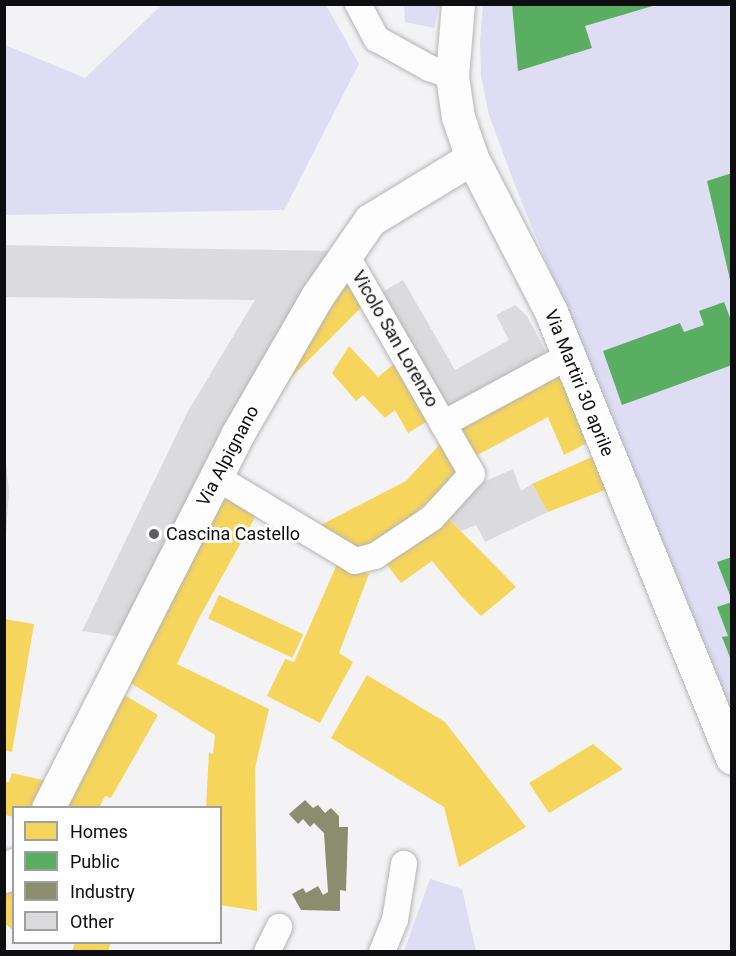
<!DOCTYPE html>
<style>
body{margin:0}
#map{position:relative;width:736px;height:956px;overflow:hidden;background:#f3f3f5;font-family:Roboto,sans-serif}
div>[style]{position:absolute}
.green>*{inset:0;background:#deddf4}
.homes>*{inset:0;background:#f6d55c;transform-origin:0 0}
.public>*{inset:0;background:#5aae61}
.industry>*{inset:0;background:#8c8c6e}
.building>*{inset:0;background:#dbdbdd}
.roads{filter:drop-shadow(0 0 2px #b4b4b6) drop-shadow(0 0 2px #b4b4b6)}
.minor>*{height:26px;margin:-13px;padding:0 13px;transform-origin:13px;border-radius:13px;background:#fdfdfe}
.tertiary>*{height:33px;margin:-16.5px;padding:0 16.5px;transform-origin:16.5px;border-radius:16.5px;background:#fdfdfe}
.dots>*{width:16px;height:16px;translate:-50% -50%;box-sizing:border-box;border:3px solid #fff;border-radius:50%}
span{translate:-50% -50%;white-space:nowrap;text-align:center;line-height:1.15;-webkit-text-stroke:6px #fff;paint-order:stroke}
.street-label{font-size:18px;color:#0e0e10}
.poi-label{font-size:18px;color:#0e0e10}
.left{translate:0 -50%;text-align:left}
.frame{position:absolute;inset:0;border:6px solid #0e0e10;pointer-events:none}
.legend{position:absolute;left:12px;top:806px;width:210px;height:138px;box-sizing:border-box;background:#fff;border:2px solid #9f9f9f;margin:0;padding:8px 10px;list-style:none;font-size:18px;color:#0e0e10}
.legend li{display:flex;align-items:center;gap:12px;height:30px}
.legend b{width:30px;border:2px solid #9f9f9f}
</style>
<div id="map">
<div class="green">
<div style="clip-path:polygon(163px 4px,326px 5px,359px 64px,284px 210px,5px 215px,5px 45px,85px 78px)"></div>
<div style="clip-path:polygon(404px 5px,439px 5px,434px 28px,405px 22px)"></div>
<div style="clip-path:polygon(483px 5px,731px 5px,731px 712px,516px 188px,489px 115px,481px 76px,480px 42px)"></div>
<div style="clip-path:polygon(430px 879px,462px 889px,476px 951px,404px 951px)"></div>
</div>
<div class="homes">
<div style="left:339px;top:276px;width:38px;height:174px;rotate:45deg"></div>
<div style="clip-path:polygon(349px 346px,378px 377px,399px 360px,431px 419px,408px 433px,395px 410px,385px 418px,363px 395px,356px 401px,332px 373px)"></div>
<div style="clip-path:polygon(558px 371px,591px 441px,564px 455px,548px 417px,470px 459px,452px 427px)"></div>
<div style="clip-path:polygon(443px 441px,461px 473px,415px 513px,413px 521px,398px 534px,353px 552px,313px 529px,406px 481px)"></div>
<div style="clip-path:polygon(596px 455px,610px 488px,548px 512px,532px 484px)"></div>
<div style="clip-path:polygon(218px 488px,258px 512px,199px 618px,177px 664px,269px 709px,255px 768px,257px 911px,220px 905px,220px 808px,206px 808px,209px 752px,213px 754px,215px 735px,121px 677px)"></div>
<div style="clip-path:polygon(446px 516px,516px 587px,481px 616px,463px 598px,432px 561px,401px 583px,384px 561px)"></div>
<div style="clip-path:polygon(338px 562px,369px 574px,339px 653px,353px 662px,320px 723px,267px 696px,285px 659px,294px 662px)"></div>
<div style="left:219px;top:595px;width:93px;height:26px;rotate:25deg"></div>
<div style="clip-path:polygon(4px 619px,34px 624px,12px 752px,4px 750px)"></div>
<div style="clip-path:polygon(367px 675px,445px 722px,526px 827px,459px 867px,444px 807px,331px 738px)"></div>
<div style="clip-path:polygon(116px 690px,158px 715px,111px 798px,105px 796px,99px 808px,57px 808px)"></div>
<div style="clip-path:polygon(593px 744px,623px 769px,549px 813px,529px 783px)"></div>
<div style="clip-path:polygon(12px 773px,51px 782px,36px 808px,14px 808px,14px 817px,4px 815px,4px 782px,9px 782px)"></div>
<div style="clip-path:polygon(14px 881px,14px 931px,4px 923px,4px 892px)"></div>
<div style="clip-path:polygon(75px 942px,111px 942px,108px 952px,72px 952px)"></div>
</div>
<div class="public">
<div style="clip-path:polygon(512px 4px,656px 4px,656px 5px,585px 26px,592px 48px,518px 71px)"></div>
<div style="clip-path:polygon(732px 173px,732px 284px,731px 284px,707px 181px)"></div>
<div style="clip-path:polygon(724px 302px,732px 323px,732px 365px,622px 405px,603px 351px,680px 323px,684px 332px,704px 325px,699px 311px)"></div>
<div style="clip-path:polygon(732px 557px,732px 598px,731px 598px,717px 562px)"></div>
<div style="clip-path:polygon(732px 602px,732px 660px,731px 660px,722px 637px,728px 636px,717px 607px)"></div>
</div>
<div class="industry">
<div style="clip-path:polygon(305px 800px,313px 808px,318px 805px,325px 813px,331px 808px,339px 816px,339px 827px,348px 827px,346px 891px,340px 890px,340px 911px,301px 910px,292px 894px,303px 888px,306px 893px,318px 886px,323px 895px,328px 892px,324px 833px,314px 823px,310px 827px,303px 819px,298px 824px,289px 814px)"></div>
</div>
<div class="building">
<div style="clip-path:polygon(4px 245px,330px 251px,127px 638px,82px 631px,187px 413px,255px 300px,4px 297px)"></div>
<div style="clip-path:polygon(403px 280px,455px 370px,509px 340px,496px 315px,515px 305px,527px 316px,545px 350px,540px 366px,449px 414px,381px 293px)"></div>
<div style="clip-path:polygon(6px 463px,9px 492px,6px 534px,4px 534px)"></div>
<div style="clip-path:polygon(513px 469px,521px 491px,532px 484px,548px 512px,485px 542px,476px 525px,461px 531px,446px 516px,474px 486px)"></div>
</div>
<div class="roads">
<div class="minor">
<div style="left:358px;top:4px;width:40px;rotate:62deg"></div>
<div style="left:377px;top:39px;width:60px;rotate:29.1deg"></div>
<div style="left:429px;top:68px;width:24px;rotate:19deg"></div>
<div style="left:443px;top:424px;width:143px;rotate:-28.4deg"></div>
<div style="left:216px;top:477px;width:162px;rotate:31.1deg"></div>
<div style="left:355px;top:561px;width:21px;rotate:-14deg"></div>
<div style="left:375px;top:556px;width:69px;rotate:-33.7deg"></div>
<div style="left:432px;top:518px;width:59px;rotate:-47.7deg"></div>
<div style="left:472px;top:474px;width:253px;rotate:-119.9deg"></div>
<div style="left:267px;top:952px;width:28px;rotate:-64deg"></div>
<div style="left:382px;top:952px;width:35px;rotate:-68deg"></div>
<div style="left:395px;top:920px;width:57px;rotate:-80.9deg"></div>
</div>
<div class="tertiary">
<div style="left:458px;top:4px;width:72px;rotate:94.8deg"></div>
<div style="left:452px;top:76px;width:41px;rotate:81.7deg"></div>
<div style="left:458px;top:117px;width:43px;rotate:71.1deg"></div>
<div style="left:472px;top:158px;width:173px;rotate:62.8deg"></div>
<div style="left:551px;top:312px;width:481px;rotate:67.9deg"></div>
<div style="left:48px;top:808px;width:418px;rotate:-63.1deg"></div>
<div style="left:237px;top:435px;width:158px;rotate:-60deg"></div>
<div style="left:316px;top:298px;width:95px;rotate:-55.3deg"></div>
<div style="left:370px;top:220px;width:119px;rotate:-31.3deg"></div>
<div style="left:4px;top:876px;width:15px;rotate:-48deg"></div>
</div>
</div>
<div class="dots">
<div style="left:154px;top:534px;background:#5e5e60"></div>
</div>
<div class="street-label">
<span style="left:395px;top:339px;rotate:60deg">Vicolo San Lorenzo</span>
<span style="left:579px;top:383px;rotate:68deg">Via Martiri 30 aprile</span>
<span style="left:228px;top:456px;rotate:-62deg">Via Alpignano</span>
</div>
<div class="poi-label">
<span class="left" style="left:166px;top:534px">Cascina Castello</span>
</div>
<div class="frame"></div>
<ul class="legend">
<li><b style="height:16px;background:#f6d55c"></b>Homes</li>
<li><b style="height:16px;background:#5aae61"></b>Public</li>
<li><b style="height:16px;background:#8c8c6e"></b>Industry</li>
<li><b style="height:16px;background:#dbdbdd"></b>Other</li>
</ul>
</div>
